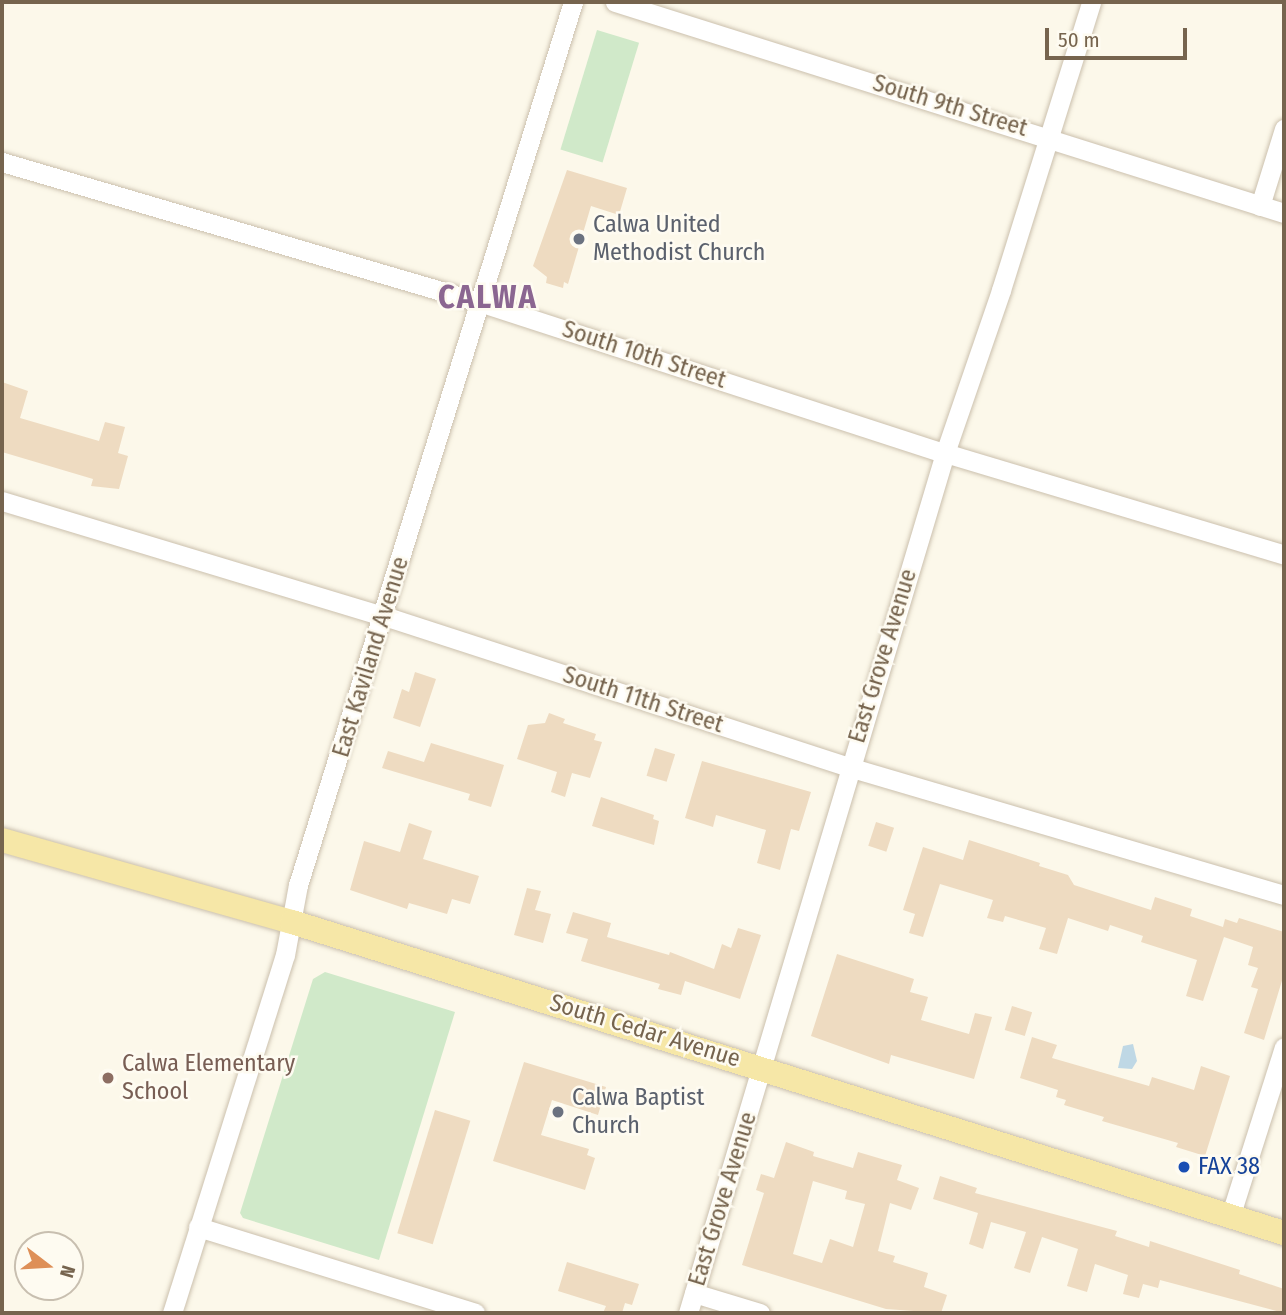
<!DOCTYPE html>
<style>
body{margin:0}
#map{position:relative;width:1286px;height:1315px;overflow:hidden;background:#fcf8ea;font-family:"Fira Sans Condensed",sans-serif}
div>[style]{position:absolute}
.green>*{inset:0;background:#d0e9c9;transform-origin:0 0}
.water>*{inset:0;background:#bfd8e5}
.building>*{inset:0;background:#eedbc1;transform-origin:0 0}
.roads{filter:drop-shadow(0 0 2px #cbc0ad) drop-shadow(0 0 2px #cbc0ad)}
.minor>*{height:19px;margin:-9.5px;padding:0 9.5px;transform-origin:9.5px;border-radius:9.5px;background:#fff}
.major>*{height:24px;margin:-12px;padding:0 12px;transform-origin:12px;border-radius:12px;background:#f6e7a7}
.dots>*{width:19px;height:19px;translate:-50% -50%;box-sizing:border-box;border:4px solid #fefbf1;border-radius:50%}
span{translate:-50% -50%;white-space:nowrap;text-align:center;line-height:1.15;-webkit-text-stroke:5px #fefbf1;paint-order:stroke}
.street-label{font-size:24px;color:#76644e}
.worship-label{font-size:24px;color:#5b616d}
.left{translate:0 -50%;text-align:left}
.education-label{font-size:24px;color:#785e54}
.transit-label{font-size:24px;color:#164399}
.district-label{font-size:32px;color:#8b6691;font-weight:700;letter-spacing:2px}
.frame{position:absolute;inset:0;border:4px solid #76644e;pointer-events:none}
.north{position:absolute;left:14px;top:1231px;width:70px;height:70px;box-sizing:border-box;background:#fefbf1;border:2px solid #c8bfb0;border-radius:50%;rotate:107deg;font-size:19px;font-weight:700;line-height:28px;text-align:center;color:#76644e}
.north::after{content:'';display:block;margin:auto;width:24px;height:32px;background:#de8f57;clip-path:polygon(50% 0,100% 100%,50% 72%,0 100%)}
.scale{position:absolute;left:1045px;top:28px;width:142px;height:32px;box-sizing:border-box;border:4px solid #76644e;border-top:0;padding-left:9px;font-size:21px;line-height:24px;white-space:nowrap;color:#76644e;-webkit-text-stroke:5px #fefbf1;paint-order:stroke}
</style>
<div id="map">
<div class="green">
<div style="left:597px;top:30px;width:44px;height:125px;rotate:17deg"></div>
<div style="clip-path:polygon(325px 972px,455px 1012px,379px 1260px,243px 1218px,240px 1213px,313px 979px)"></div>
</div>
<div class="water">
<div style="clip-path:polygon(1133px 1044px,1137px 1061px,1132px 1069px,1118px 1068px,1123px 1046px)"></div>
</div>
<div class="building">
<div style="clip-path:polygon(567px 170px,627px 188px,619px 215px,591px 206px,568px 284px,564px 282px,563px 288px,546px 283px,547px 277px,533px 266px)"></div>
<div style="clip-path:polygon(2px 382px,28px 391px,20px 418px,99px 441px,105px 422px,125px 427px,118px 453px,128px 456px,119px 489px,91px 486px,93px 479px,2px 452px)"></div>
<div style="clip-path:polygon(415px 672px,436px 679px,420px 727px,393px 718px,402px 689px,409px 692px)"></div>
<div style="clip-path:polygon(549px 713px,565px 719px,563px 723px,596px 734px,594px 740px,602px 742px,590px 778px,572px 773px,565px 797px,551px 792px,557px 772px,517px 759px,528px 725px,545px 723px)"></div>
<div style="clip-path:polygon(431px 743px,504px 765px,491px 807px,468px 800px,470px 794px,382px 768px,388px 751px,424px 762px)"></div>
<div style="left:655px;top:748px;width:21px;height:29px;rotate:17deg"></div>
<div style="clip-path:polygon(702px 761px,811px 792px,799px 831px,791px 829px,780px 870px,757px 863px,766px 830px,716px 815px,713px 827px,685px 818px)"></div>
<div style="clip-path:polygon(601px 797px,654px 815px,653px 819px,659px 821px,654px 845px,592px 826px)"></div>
<div style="left:876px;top:822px;width:19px;height:25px;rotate:18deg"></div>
<div style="clip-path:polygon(409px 823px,432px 831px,423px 859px,479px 876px,470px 904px,452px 899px,447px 914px,409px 903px,407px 909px,350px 890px,364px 841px,400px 852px)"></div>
<div style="clip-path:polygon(969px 840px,1040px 863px,1039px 866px,1068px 875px,1074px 885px,1151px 910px,1155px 897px,1192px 909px,1190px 916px,1223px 927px,1225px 919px,1237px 923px,1239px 918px,1284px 932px,1284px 974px,1264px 1040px,1244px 1033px,1258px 989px,1251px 987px,1258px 968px,1248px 965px,1253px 947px,1224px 937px,1203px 1001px,1186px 996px,1197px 960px,1141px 942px,1143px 936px,1110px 925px,1108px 931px,1068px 918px,1057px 954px,1039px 949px,1046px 928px,1005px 916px,1003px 922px,987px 918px,993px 900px,940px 884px,923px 937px,909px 933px,915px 914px,903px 910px,923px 847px,963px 860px)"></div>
<div style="clip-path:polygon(527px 888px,541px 891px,535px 910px,551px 914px,543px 943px,514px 935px)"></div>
<div style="clip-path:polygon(573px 912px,611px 923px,607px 937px,669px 955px,670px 952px,714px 969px,722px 944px,731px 948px,738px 928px,761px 935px,740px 999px,685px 981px,681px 995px,658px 989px,660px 984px,581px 961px,588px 939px,566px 933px)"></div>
<div style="clip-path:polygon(837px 954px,914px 979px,910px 992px,928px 997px,921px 1020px,969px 1034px,975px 1013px,992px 1017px,974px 1079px,891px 1055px,889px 1064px,811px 1036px)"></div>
<div style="left:1012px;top:1006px;width:21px;height:25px;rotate:17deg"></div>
<div style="clip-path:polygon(1032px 1037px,1057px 1045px,1052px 1058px,1149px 1086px,1152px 1077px,1194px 1090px,1201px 1066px,1230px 1076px,1205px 1156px,1176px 1147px,1178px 1143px,1102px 1121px,1104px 1117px,1064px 1105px,1066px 1100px,1056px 1097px,1058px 1090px,1020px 1078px)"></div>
<div style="clip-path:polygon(524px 1062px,606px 1087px,598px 1115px,552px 1100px,541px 1135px,589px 1149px,587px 1155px,595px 1158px,585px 1190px,493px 1161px)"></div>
<div style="left:435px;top:1110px;width:37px;height:129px;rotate:17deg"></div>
<div style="clip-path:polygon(evenodd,786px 1142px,814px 1152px,813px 1156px,853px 1168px,858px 1152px,902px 1165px,897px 1180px,919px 1188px,911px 1210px,890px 1203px,878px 1251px,895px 1256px,893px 1262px,928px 1273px,924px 1287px,947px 1295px,941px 1313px,886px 1309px,742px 1265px,764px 1193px,756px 1190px,761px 1174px,774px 1178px,786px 1142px,813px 1181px,847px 1191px,845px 1199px,865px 1204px,853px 1247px,830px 1239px,822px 1263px,793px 1254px,813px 1181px)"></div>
<div style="clip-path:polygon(940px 1176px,977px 1188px,975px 1193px,1117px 1231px,1115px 1236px,1149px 1247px,1150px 1241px,1240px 1270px,1239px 1274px,1284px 1289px,1284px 1313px,1160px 1280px,1158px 1288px,1143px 1284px,1139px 1298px,1123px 1294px,1128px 1275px,1095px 1264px,1087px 1292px,1067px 1286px,1078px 1249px,1042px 1237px,1030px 1273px,1014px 1268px,1026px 1232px,991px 1222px,983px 1249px,969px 1244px,978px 1213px,933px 1199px)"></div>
<div style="clip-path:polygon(567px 1262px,639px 1284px,632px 1305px,625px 1303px,622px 1313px,603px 1313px,606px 1306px,558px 1291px)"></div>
</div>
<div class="roads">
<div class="minor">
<div style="left:615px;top:2px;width:701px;rotate:17.51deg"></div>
<div style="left:2px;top:162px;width:500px;rotate:16.37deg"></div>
<div style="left:482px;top:303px;width:487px;rotate:18deg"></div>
<div style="left:945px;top:453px;width:354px;rotate:16.7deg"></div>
<div style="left:1260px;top:206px;width:81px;rotate:-72.7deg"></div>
<div style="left:2px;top:501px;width:399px;rotate:16.8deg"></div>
<div style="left:384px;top:616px;width:489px;rotate:18deg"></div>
<div style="left:849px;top:767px;width:453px;rotate:16.4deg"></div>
<div style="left:1230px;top:1217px;width:178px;rotate:-72.4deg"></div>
<div style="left:198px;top:1227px;width:290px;rotate:17.2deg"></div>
<div style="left:694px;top:1293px;width:69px;rotate:16.9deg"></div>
<div style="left:172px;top:1313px;width:375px;rotate:-72.5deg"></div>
<div style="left:285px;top:955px;width:71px;rotate:-79.5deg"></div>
<div style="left:298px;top:885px;width:925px;rotate:-72.7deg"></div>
<div style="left:688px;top:1313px;width:898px;rotate:-73.36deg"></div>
<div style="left:945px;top:453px;width:172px;rotate:-71deg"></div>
<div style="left:1001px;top:290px;width:302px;rotate:-72.6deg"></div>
</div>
<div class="major">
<div style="left:2px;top:840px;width:301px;rotate:15.8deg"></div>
<div style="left:292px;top:922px;width:1040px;rotate:17.41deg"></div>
</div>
</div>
<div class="dots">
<div style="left:579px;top:239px;background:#6b7280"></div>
<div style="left:108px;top:1078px;background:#8d6e63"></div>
<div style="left:558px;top:1112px;background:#6b7280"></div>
<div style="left:1184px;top:1167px;background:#1a4fb4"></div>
</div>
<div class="street-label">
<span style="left:950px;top:106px;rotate:17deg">South 9th Street</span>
<span style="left:644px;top:355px;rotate:18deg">South 10th Street</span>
<span style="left:883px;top:656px;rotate:-73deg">East Grove Avenue</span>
<span style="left:371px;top:657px;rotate:-73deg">East Kaviland Avenue</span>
<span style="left:643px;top:700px;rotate:18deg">South 11th Street</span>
<span style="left:645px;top:1031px;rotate:17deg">South Cedar Avenue</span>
<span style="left:723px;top:1199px;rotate:-73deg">East Grove Avenue</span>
</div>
<div class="worship-label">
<span class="left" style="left:593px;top:239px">Calwa United<br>Methodist Church</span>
<span class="left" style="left:572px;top:1112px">Calwa Baptist<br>Church</span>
</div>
<div class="education-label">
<span class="left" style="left:122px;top:1078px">Calwa Elementary<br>School</span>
</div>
<div class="transit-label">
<span class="left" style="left:1198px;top:1167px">FAX 38</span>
</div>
<div class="district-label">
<span style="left:488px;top:297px">CALWA</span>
</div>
<div class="frame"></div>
<div class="north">N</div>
<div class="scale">50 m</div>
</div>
